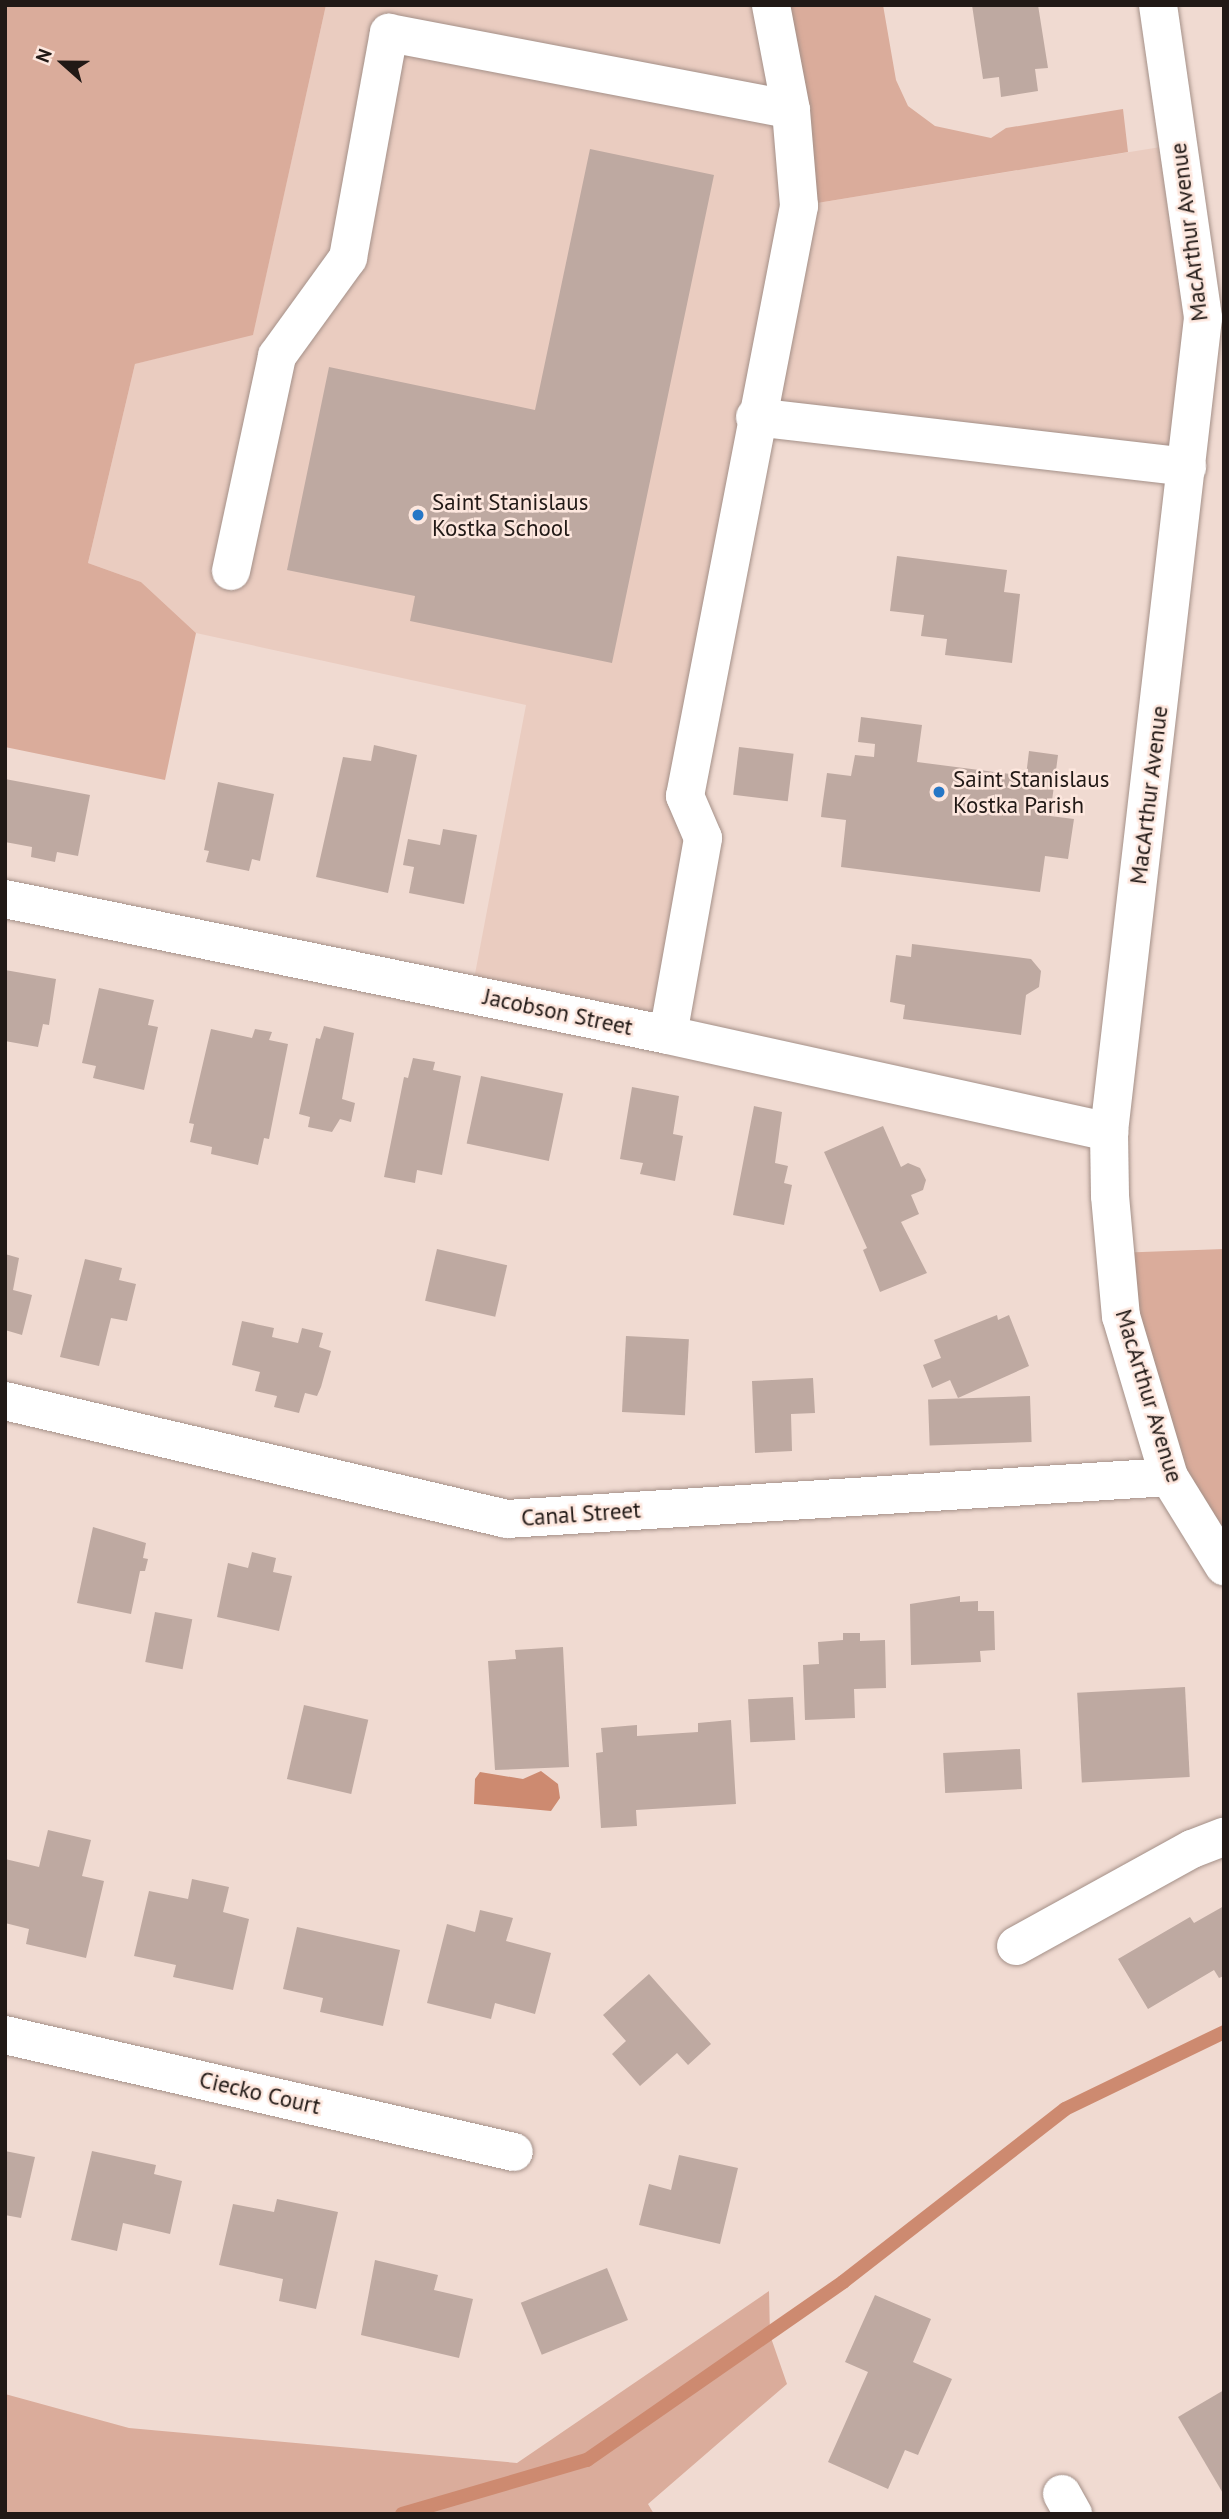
<!DOCTYPE html>
<style>
body{margin:0}
#map{position:relative;width:1229px;height:2519px;overflow:hidden;background:#f0dad1;font-family:"PT Sans",sans-serif}
div>[style]{position:absolute}
.built>*{inset:0;background:#eaccc0}
.green>*{inset:0;background:#daac9b}
.water>*{inset:0;background:#cd8a70}
.stream>*{height:14px;margin:-7px;padding:0 7px;transform-origin:7px;border-radius:7px;background:#cd8a70}
.building>*{inset:0;background:#bea9a1;transform-origin:0 0}
.roads{filter:drop-shadow(0 0 2px #a49088) drop-shadow(0 0 2px #a49088)}
.minor>*{height:38px;margin:-19px;padding:0 19px;transform-origin:19px;border-radius:19px;background:#fff}
.dots>*{width:19px;height:19px;translate:-50% -50%;box-sizing:border-box;border:4px solid #fde7de;border-radius:50%}
span{translate:-50% -50%;white-space:nowrap;text-align:center;line-height:1.15;-webkit-text-stroke:5px #fde7de;paint-order:stroke}
.street-label{font-size:23px;color:#211916}
.poi-label{font-size:23px;color:#211916}
.left{translate:0 -50%;text-align:left}
.frame{position:absolute;inset:0;border:7px solid #211916;pointer-events:none}
.north{position:absolute;left:28px;top:28px;width:70px;height:70px;-webkit-text-stroke:5px #fde7de;paint-order:stroke;rotate:291deg;font-size:19px;font-weight:700;line-height:28px;text-align:center;color:#211916}
.north::after{content:'';display:block;margin:auto;width:24px;height:32px;background:#211916;clip-path:polygon(50% 0,100% 100%,50% 72%,0 100%)}
</style>
<div id="map">
<div class="built">
<div style="clip-path:polygon(326px 5px,771px 5px,799px 206px,1179px 144px,1203px 318px,1187px 467px,755px 417px,685px 796px,703px 838px,668px 1035px,471px 995px,526px 705px,196px 633px,141px 582px,88px 563px,135px 364px,253px 334px)"></div>
</div>
<div class="green">
<div style="clip-path:polygon(5px 5px,326px 5px,253px 335px,135px 364px,88px 563px,141px 582px,196px 633px,165px 780px,5px 747px)"></div>
<div style="clip-path:polygon(771px 5px,883px 5px,896px 80px,908px 106px,935px 126px,991px 138px,1006px 128px,1123px 109px,1128px 152px,799px 206px)"></div>
<div style="clip-path:polygon(1224px 1249px,1224px 1566px,1169px 1477px,1115px 1253px)"></div>
<div style="clip-path:polygon(769px 2291px,770px 2335px,787px 2384px,648px 2504px,654px 2514px,5px 2514px,5px 2394px,129px 2428px,517px 2463px)"></div>
</div>
<div class="water">
<div style="clip-path:polygon(541px 1771px,558px 1784px,560px 1798px,551px 1811px,474px 1804px,475px 1779px,480px 1772px,523px 1779px)"></div>
</div>
<div class="stream">
<div style="left:402px;top:2514px;width:193px;rotate:-16.3deg"></div>
<div style="left:587px;top:2460px;width:312px;rotate:-34.8deg"></div>
<div style="left:843px;top:2282px;width:281px;rotate:-37.9deg"></div>
<div style="left:1065px;top:2109px;width:177px;rotate:-25.8deg"></div>
</div>
<div class="building">
<div style="clip-path:polygon(972px 5px,1038px 5px,1048px 68px,1035px 69px,1038px 91px,1001px 97px,999px 77px,983px 79px)"></div>
<div style="clip-path:polygon(590px 149px,714px 175px,612px 663px,410px 621px,415px 596px,287px 570px,329px 367px,535px 410px)"></div>
<div style="clip-path:polygon(897px 556px,1007px 570px,1004px 592px,1020px 594px,1012px 663px,945px 655px,947px 639px,921px 636px,924px 615px,890px 611px)"></div>
<div style="clip-path:polygon(861px 717px,922px 725px,917px 762px,1026px 776px,1029px 751px,1058px 755px,1050px 816px,1074px 819px,1068px 859px,1045px 856px,1040px 892px,841px 867px,846px 820px,821px 817px,822px 808px,827px 773px,851px 776px,855px 755px,874px 757px,875px 744px,858px 742px)"></div>
<div style="clip-path:polygon(374px 745px,417px 755px,388px 893px,316px 877px,343px 757px,371px 761px)"></div>
<div style="left:739px;top:747px;width:55px;height:48px;rotate:7deg"></div>
<div style="clip-path:polygon(5px 779px,90px 795px,78px 856px,57px 852px,55px 862px,31px 857px,32px 847px,5px 842px)"></div>
<div style="clip-path:polygon(218px 782px,274px 794px,260px 861px,252px 859px,249px 871px,206px 862px,209px 851px,204px 850px)"></div>
<div style="clip-path:polygon(443px 829px,477px 835px,464px 904px,409px 893px,414px 867px,403px 865px,408px 839px,440px 845px)"></div>
<div style="clip-path:polygon(912px 944px,1031px 959px,1041px 971px,1039px 987px,1026px 995px,1021px 1035px,903px 1019px,905px 1005px,890px 1002px,896px 955px,911px 957px)"></div>
<div style="clip-path:polygon(5px 970px,56px 979px,49px 1025px,43px 1024px,38px 1047px,5px 1041px)"></div>
<div style="clip-path:polygon(99px 988px,154px 1000px,148px 1025px,158px 1027px,144px 1090px,93px 1078px,96px 1066px,82px 1063px)"></div>
<div style="clip-path:polygon(324px 1026px,354px 1033px,342px 1099px,355px 1103px,351px 1122px,340px 1119px,332px 1132px,308px 1127px,310px 1117px,299px 1114px,316px 1038px,320px 1039px)"></div>
<div style="clip-path:polygon(211px 1029px,252px 1038px,255px 1029px,272px 1032px,269px 1040px,288px 1044px,269px 1139px,264px 1138px,258px 1165px,211px 1154px,212px 1147px,190px 1142px,194px 1124px,189px 1123px)"></div>
<div style="clip-path:polygon(413px 1058px,435px 1062px,433px 1070px,461px 1076px,442px 1175px,417px 1170px,415px 1183px,384px 1177px,404px 1077px,408px 1078px)"></div>
<div style="left:481px;top:1076px;width:84px;height:69px;rotate:12deg"></div>
<div style="clip-path:polygon(632px 1087px,679px 1096px,673px 1134px,683px 1136px,675px 1181px,640px 1174px,643px 1163px,620px 1159px)"></div>
<div style="clip-path:polygon(754px 1106px,782px 1112px,775px 1163px,788px 1166px,784px 1183px,792px 1185px,784px 1225px,733px 1215px)"></div>
<div style="clip-path:polygon(883px 1126px,901px 1167px,908px 1163px,920px 1168px,926px 1180px,923px 1190px,911px 1195px,919px 1214px,901px 1222px,927px 1273px,880px 1292px,863px 1250px,867px 1248px,824px 1152px)"></div>
<div style="left:437px;top:1249px;width:72px;height:53px;rotate:13deg"></div>
<div style="clip-path:polygon(5px 1254px,19px 1258px,13px 1290px,32px 1295px,22px 1335px,5px 1330px)"></div>
<div style="clip-path:polygon(85px 1259px,122px 1268px,119px 1280px,136px 1284px,127px 1321px,111px 1318px,99px 1366px,60px 1357px)"></div>
<div style="clip-path:polygon(997px 1315px,998px 1320px,1009px 1315px,1029px 1366px,958px 1398px,950px 1380px,932px 1388px,923px 1365px,941px 1358px,934px 1340px)"></div>
<div style="clip-path:polygon(242px 1321px,274px 1328px,272px 1337px,298px 1343px,302px 1328px,323px 1333px,319px 1347px,331px 1351px,321px 1387px,317px 1396px,305px 1393px,299px 1413px,274px 1407px,277px 1396px,255px 1391px,260px 1372px,232px 1365px)"></div>
<div style="left:626px;top:1336px;width:63px;height:76px;rotate:3deg"></div>
<div style="clip-path:polygon(813px 1378px,815px 1413px,791px 1414px,792px 1451px,755px 1453px,752px 1381px)"></div>
<div style="left:1030px;top:1396px;width:46px;height:102px;rotate:88deg"></div>
<div style="clip-path:polygon(93px 1527px,146px 1543px,143px 1558px,148px 1559px,145px 1571px,140px 1571px,131px 1614px,77px 1603px)"></div>
<div style="clip-path:polygon(252px 1552px,276px 1558px,273px 1572px,292px 1576px,279px 1631px,217px 1617px,228px 1563px,248px 1568px)"></div>
<div style="clip-path:polygon(960px 1596px,960px 1602px,978px 1601px,978px 1611px,994px 1611px,995px 1650px,980px 1651px,981px 1662px,911px 1665px,910px 1604px)"></div>
<div style="left:155px;top:1612px;width:38px;height:51px;rotate:11deg"></div>
<div style="clip-path:polygon(843px 1633px,860px 1633px,860px 1641px,885px 1640px,886px 1688px,854px 1689px,855px 1718px,805px 1720px,803px 1665px,819px 1664px,818px 1642px,843px 1640px)"></div>
<div style="clip-path:polygon(563px 1647px,569px 1767px,495px 1770px,488px 1661px,516px 1659px,515px 1650px)"></div>
<div style="left:1185px;top:1687px;width:90px;height:108px;rotate:87deg"></div>
<div style="left:793px;top:1697px;width:43px;height:45px;rotate:87deg"></div>
<div style="left:304px;top:1705px;width:66px;height:76px;rotate:13deg"></div>
<div style="clip-path:polygon(731px 1720px,736px 1804px,636px 1810px,637px 1826px,601px 1828px,596px 1753px,603px 1752px,601px 1728px,637px 1725px,637px 1736px,698px 1732px,698px 1723px)"></div>
<div style="left:1020px;top:1749px;width:40px;height:77px;rotate:87deg"></div>
<div style="clip-path:polygon(48px 1830px,91px 1840px,82px 1876px,104px 1881px,86px 1958px,26px 1944px,29px 1929px,5px 1923px,5px 1859px,39px 1867px)"></div>
<div style="clip-path:polygon(192px 1879px,229px 1887px,223px 1912px,249px 1919px,233px 1990px,173px 1977px,176px 1965px,134px 1956px,149px 1891px,188px 1899px)"></div>
<div style="clip-path:polygon(1224px 1906px,1224px 1976px,1219px 1978px,1214px 1970px,1148px 2009px,1118px 1959px,1190px 1917px,1194px 1923px)"></div>
<div style="clip-path:polygon(480px 1910px,513px 1918px,506px 1941px,551px 1953px,535px 2014px,495px 2003px,491px 2019px,427px 2003px,447px 1924px,475px 1932px)"></div>
<div style="clip-path:polygon(297px 1927px,400px 1950px,383px 2026px,320px 2012px,323px 1998px,283px 1989px)"></div>
<div style="clip-path:polygon(649px 1974px,711px 2044px,688px 2065px,677px 2053px,640px 2086px,612px 2054px,626px 2041px,603px 2015px)"></div>
<div style="clip-path:polygon(5px 2151px,35px 2157px,21px 2218px,5px 2215px)"></div>
<div style="clip-path:polygon(92px 2151px,156px 2165px,154px 2174px,182px 2181px,170px 2234px,123px 2223px,117px 2251px,71px 2240px)"></div>
<div style="clip-path:polygon(679px 2155px,738px 2168px,720px 2244px,639px 2225px,649px 2184px,671px 2190px)"></div>
<div style="clip-path:polygon(277px 2199px,338px 2212px,316px 2309px,279px 2301px,283px 2279px,219px 2265px,233px 2204px,274px 2212px)"></div>
<div style="clip-path:polygon(375px 2260px,438px 2275px,434px 2290px,473px 2299px,459px 2358px,361px 2335px)"></div>
<div style="left:607px;top:2268px;width:56px;height:93px;rotate:68deg"></div>
<div style="clip-path:polygon(875px 2295px,931px 2319px,913px 2362px,952px 2379px,918px 2455px,905px 2450px,888px 2489px,828px 2462px,868px 2372px,845px 2362px)"></div>
<div style="clip-path:polygon(1224px 2390px,1224px 2495px,1178px 2417px)"></div>
</div>
<div class="roads">
<div class="minor">
<div style="left:1158px;top:5px;width:316px;rotate:81.8deg"></div>
<div style="left:1203px;top:318px;width:819px;rotate:96.59deg"></div>
<div style="left:1109px;top:1132px;width:64px;rotate:89.1deg"></div>
<div style="left:1110px;top:1196px;width:121px;rotate:84.8deg"></div>
<div style="left:1121px;top:1316px;width:168px;rotate:73.4deg"></div>
<div style="left:1169px;top:1477px;width:105px;rotate:58.3deg"></div>
<div style="left:755px;top:417px;width:435px;rotate:6.6deg"></div>
<div style="left:231px;top:571px;width:220px;rotate:-77.9deg"></div>
<div style="left:277px;top:356px;width:121px;rotate:-54.1deg"></div>
<div style="left:348px;top:258px;width:229px;rotate:-79.7deg"></div>
<div style="left:389px;top:33px;width:409px;rotate:10.8deg"></div>
<div style="left:5px;top:899px;width:677px;rotate:11.59deg"></div>
<div style="left:668px;top:1035px;width:452px;rotate:12.4deg"></div>
<div style="left:668px;top:1035px;width:200px;rotate:-79.9deg"></div>
<div style="left:703px;top:838px;width:46px;rotate:-113.2deg"></div>
<div style="left:685px;top:796px;width:601px;rotate:-79.06deg"></div>
<div style="left:799px;top:206px;width:96px;rotate:-94.8deg"></div>
<div style="left:791px;top:110px;width:107px;rotate:-100.8deg"></div>
<div style="left:5px;top:1401px;width:516px;rotate:13.23deg"></div>
<div style="left:507px;top:1519px;width:663px;rotate:-3.63deg"></div>
<div style="left:1016px;top:1946px;width:201px;rotate:-28.9deg"></div>
<div style="left:1192px;top:1849px;width:34px;rotate:-21deg"></div>
<div style="left:5px;top:2035px;width:522px;rotate:12.95deg"></div>
<div style="left:1062px;top:2494px;width:23px;rotate:61deg"></div>
</div>
</div>
<div class="dots">
<div style="left:418px;top:515px;background:#2777c6"></div>
<div style="left:939px;top:792px;background:#2777c6"></div>
</div>
<div class="street-label">
<span style="left:1189px;top:232px;rotate:-97deg">MacArthur Avenue</span>
<span style="left:1149px;top:795px;rotate:-83deg">MacArthur Avenue</span>
<span style="left:558px;top:1012px;rotate:12deg">Jacobson Street</span>
<span style="left:1149px;top:1396px;rotate:73deg">MacArthur Avenue</span>
<span style="left:581px;top:1514px;rotate:-4deg">Canal Street</span>
<span style="left:260px;top:2093px;rotate:13deg">Ciecko Court</span>
</div>
<div class="poi-label">
<span class="left" style="left:432px;top:515px">Saint Stanislaus<br>Kostka School</span>
<span class="left" style="left:953px;top:792px">Saint Stanislaus<br>Kostka Parish</span>
</div>
<div class="frame"></div>
<div class="north">N</div>
</div>
